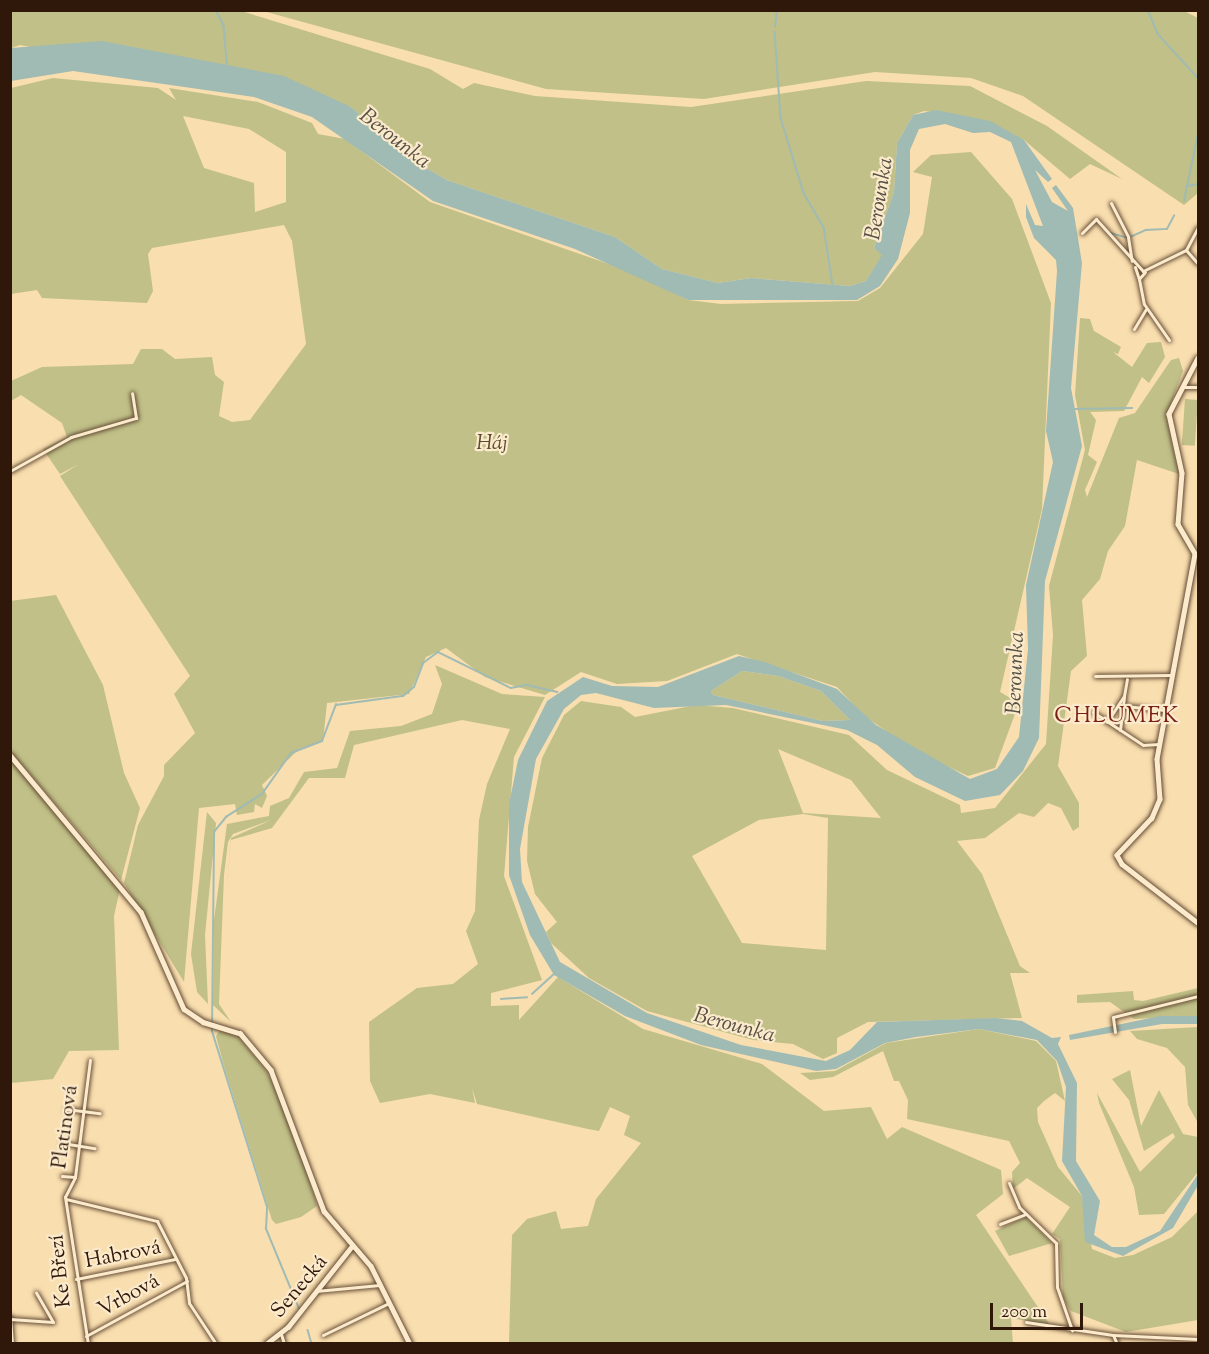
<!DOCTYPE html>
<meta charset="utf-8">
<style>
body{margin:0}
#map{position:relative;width:1209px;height:1354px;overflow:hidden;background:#f9deaf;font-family:"Sorts Mill Goudy",serif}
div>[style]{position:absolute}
.green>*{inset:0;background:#c0c088;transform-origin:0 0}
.water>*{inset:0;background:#a0bbb3}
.stream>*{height:1.5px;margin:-0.75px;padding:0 0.75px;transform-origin:0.75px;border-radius:0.75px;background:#a0bbb3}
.roads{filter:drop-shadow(0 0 2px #624933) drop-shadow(0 0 2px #624933)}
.street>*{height:3px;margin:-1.5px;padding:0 1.5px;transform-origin:1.5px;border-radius:1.5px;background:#fbeacb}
.secondary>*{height:4.5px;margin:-2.25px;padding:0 2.25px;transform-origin:2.25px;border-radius:2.25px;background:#fbeacb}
span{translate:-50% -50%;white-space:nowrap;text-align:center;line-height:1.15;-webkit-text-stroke:4.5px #fbeacb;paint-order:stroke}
.park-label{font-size:21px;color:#5a4a30;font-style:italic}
.street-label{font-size:21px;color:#2f170a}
.water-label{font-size:22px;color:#575045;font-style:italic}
.neighbourhood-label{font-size:22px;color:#7a1f14;letter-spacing:1.5px}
.frame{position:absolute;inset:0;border:12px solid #2f170a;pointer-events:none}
.scale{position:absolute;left:990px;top:1303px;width:93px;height:27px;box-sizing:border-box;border:3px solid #2f170a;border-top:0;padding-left:8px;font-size:18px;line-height:21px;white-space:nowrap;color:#2f170a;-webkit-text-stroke:4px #fbeacb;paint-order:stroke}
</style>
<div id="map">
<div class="green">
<div style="clip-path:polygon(238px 10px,430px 69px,463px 89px,474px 83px,535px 96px,691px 107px,866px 81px,970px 86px,1047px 126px,1122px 179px,1090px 164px,1070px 179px,1024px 140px,957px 115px,924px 111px,913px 115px,897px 143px,894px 192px,874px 248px,883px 255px,866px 281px,850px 286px,751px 278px,718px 283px,662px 269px,615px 237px,447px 180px,414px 161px,351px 107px,20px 45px,11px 48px,11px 11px)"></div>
<div style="clip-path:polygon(263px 11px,1184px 11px,1198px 18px,1198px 193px,1184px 205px,1023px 96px,971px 78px,875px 72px,704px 99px,546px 89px)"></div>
<div style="clip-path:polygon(evenodd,53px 78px,158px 88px,176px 100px,169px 88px,258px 102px,312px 123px,318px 134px,345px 139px,430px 202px,626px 270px,688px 300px,721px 304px,858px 301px,880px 288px,923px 234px,932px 177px,913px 172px,931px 155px,971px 152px,1012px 199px,1051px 303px,1042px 509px,1000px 692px,1019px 703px,995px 768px,968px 776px,915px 751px,863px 715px,837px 687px,737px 654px,667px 681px,617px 684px,581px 672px,545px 695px,485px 677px,446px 648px,426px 657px,409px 694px,327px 703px,323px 741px,299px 749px,262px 785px,267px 796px,262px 808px,255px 804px,254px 812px,237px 815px,235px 804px,199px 808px,184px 982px,124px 883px,138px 825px,164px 776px,164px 765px,195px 733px,174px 694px,190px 676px,60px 476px,79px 464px,60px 474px,43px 449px,67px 437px,62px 423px,21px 395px,11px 401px,11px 381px,42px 367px,133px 364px,141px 349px,162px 349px,175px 359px,212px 357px,215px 375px,224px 382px,219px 416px,232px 422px,250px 420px,306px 344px,292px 241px,284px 225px,152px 248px,148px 254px,153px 291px,147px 303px,42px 298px,37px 290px,11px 294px,11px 88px,53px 78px,183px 116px,249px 129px,286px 152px,286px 202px,255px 212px,254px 183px,204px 168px,183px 116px)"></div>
<div style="clip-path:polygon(evenodd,1080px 318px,1090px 319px,1094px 331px,1121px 347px,1118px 354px,1113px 352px,1132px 367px,1147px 343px,1161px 342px,1165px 357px,1149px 383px,1142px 377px,1124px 411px,1090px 412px,1096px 420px,1088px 455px,1097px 462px,1085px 490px,1087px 497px,1119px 418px,1135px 413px,1171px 360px,1179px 358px,1183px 371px,1166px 416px,1179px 474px,1137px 460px,1125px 526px,1108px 551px,1100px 579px,1082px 600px,1087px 656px,1071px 671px,1058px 766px,1079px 803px,1079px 827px,1073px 831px,1061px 808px,1048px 803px,1034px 817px,1019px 813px,985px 838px,957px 841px,982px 874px,1020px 966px,1030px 973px,1010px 973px,1022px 1018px,868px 1022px,837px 1038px,837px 1053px,823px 1059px,793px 1044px,753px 1040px,647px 1011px,589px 978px,551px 943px,546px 932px,557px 922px,535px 894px,527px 861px,528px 827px,542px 758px,564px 715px,581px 701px,621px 707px,635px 717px,696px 705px,733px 708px,849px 735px,887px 770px,960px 805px,961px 813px,995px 808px,1046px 744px,1053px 635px,1049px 586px,1085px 450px,1075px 395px,1080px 318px,778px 749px,851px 780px,881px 818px,803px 813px,778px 749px,1080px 318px,803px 814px,828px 818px,826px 950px,742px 943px,692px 856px,759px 820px,803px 814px)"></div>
<div style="left:1185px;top:399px;width:13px;height:46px;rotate:4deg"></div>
<div style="clip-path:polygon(56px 595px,103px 685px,124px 773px,140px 808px,121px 880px,11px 752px,10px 601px)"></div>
<div style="clip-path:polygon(435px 665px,502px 694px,545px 697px,514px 757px,504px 876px,542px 980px,491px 993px,491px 1006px,519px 1005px,519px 1020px,558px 977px,643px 1029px,762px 1064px,824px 1111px,871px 1107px,887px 1139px,902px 1127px,1001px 1170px,1003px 1194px,976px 1215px,1050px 1325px,1011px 1318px,1013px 1344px,509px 1343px,512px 1235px,527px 1219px,556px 1211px,561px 1229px,588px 1226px,596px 1199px,641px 1143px,624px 1135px,630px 1116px,610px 1107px,599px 1131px,588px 1129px,477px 1104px,472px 1088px,475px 1103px,430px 1094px,380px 1103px,370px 1081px,369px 1022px,417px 988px,453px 984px,478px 964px,466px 931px,475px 911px,479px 820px,487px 784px,510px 729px,462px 720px,354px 745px,345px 778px,309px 778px,272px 828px,231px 840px,226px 899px,231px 838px,271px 820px,233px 834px,228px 842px,224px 875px,219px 1004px,231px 1022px,213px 1005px,214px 920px,227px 824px,269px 816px,270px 806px,289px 798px,304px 772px,337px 768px,350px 731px,401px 726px,432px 714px,442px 684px)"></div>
<div style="clip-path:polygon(742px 671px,778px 676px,821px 691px,850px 720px,823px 721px,713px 695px,711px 691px)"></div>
<div style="clip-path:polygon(10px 757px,120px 889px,114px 916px,119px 1050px,69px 1051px,53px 1079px,11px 1083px)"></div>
<div style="clip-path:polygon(207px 812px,216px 823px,205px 935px,208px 1004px,197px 992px,191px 954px)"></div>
<div style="clip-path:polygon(1198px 988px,1198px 1016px,1134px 1019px,1110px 1002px,1077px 1003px,1077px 995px,1133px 991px,1134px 1000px,1143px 1001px)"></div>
<div style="clip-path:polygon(1198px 1027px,1198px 1123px,1188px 1105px,1185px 1067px,1167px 1048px,1137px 1039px,1130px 1031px)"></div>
<div style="clip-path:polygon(221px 1029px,237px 1035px,266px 1070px,293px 1125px,317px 1206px,301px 1217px,276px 1224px,272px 1220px,224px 1066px,216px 1036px)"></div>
<div style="clip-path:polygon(979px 1029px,1036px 1041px,1056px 1061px,1065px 1101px,1055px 1093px,1044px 1101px,1037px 1108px,1038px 1122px,1058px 1167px,1082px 1196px,1092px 1249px,1115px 1258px,1133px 1255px,1172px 1237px,1198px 1211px,1198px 1320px,1126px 1332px,1071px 1311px,1063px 1298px,1060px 1239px,1052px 1234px,1070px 1207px,1027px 1178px,1013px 1189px,1012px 1172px,1020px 1163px,1009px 1141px,907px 1119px,908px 1100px,899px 1081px,894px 1081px,883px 1051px,833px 1077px,810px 1080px,800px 1073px,835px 1071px,886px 1043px)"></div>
<div style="clip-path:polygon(1130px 1070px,1141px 1126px,1159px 1090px,1183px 1134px,1198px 1137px,1198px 1172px,1164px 1214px,1139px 1215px,1134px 1187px,1099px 1103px,1097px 1093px,1140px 1172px,1175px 1137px,1173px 1133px,1144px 1151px,1129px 1100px,1112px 1079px)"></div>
<div style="clip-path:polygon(1026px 1217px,1052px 1243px,1009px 1256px,995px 1231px)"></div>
</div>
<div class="water">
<div style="clip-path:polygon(evenodd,102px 41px,284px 76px,351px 107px,414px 161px,447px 180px,615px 237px,662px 269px,718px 283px,751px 278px,850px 286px,866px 281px,882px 255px,874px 248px,894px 192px,897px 143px,913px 115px,936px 110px,990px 121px,1024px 140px,1052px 179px,1048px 182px,1035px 170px,1052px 202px,1068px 211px,1052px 188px,1056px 185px,1073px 208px,1082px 263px,1071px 388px,1082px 446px,1045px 581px,1039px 738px,1023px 771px,1000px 795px,965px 801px,915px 777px,877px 745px,847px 730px,726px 705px,654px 708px,596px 693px,581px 695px,564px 709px,536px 759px,520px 849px,522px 882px,560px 962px,647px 1013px,741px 1045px,826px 1061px,850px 1050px,877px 1022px,996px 1018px,1022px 1021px,1052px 1038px,1061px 1037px,1058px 1044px,1077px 1083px,1076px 1161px,1100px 1201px,1094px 1235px,1112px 1247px,1126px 1247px,1160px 1231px,1198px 1174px,1197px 1187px,1173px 1228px,1123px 1256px,1085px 1242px,1082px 1196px,1062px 1161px,1066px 1087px,1057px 1061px,1037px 1040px,979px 1029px,916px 1037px,885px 1043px,836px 1069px,816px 1071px,701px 1045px,625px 1016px,554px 975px,530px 935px,509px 875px,509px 804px,518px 760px,547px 701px,583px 677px,612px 686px,658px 687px,739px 656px,765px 662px,837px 689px,876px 725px,970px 779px,997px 769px,1019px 737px,1028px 649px,1026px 585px,1053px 462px,1046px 431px,1057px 271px,1056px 260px,1034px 238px,1026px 217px,1026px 204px,1035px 225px,1043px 226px,1011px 142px,990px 132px,973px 133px,945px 124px,919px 129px,910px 150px,910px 213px,898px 259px,880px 286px,857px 300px,688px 300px,575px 249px,433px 201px,312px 117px,254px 97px,73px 71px,11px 81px,11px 48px,102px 41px,742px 671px,778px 676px,821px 691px,850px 720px,823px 721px,713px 695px,711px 691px,742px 671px)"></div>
<div style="clip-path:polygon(1160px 1016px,1198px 1016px,1198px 1024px,1162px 1024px,1070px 1040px,1069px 1035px)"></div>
</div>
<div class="stream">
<div style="left:216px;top:10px;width:18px;rotate:63deg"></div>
<div style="left:224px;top:26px;width:38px;rotate:85deg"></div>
<div style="left:1148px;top:10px;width:26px;rotate:67deg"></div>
<div style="left:1158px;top:34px;width:59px;rotate:47.7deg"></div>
<div style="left:775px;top:27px;width:17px;rotate:-83deg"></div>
<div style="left:775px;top:32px;width:86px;rotate:86deg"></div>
<div style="left:781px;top:118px;width:78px;rotate:73deg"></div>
<div style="left:804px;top:193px;width:39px;rotate:60deg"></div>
<div style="left:824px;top:227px;width:59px;rotate:81.2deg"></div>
<div style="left:1188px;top:186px;width:10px;rotate:-11deg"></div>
<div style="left:1184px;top:201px;width:68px;rotate:-78.2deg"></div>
<div style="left:1111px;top:233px;width:18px;rotate:16deg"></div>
<div style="left:1128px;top:238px;width:20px;rotate:-24deg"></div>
<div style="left:1146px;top:230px;width:21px;rotate:-3deg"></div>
<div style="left:1167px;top:229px;width:15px;rotate:-62deg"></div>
<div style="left:1074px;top:409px;width:58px;rotate:-1deg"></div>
<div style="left:532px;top:994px;width:31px;rotate:-42deg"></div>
<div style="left:501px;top:999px;width:26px;rotate:-4deg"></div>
<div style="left:299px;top:1309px;width:87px;rotate:-112.4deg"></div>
<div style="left:266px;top:1229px;width:22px;rotate:-87deg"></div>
<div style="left:267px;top:1207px;width:184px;rotate:-107.4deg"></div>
<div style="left:212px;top:1031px;width:199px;rotate:-89.4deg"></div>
<div style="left:214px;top:832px;width:19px;rotate:-51deg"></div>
<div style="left:226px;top:817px;width:43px;rotate:-32.6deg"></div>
<div style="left:262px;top:794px;width:50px;rotate:-54.7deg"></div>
<div style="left:291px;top:753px;width:33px;rotate:-21deg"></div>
<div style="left:322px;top:741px;width:39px;rotate:-69deg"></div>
<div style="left:336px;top:705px;width:68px;rotate:-7.7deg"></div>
<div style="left:403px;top:696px;width:14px;rotate:-39deg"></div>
<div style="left:414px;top:687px;width:26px;rotate:-69deg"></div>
<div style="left:423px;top:663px;width:19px;rotate:-36deg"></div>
<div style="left:438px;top:652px;width:81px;rotate:26.3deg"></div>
<div style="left:511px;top:688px;width:16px;rotate:-11deg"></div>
<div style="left:527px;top:685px;width:31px;rotate:13deg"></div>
<div style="left:308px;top:1330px;width:15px;rotate:74deg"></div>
</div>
<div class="roads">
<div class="street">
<div style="left:1111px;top:203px;width:38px;rotate:63deg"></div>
<div style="left:1128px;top:237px;width:24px;rotate:81deg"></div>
<div style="left:1082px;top:233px;width:20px;rotate:-45deg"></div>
<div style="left:1096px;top:219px;width:70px;rotate:47.9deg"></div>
<div style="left:1143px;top:271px;width:48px;rotate:-26deg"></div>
<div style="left:1186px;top:250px;width:26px;rotate:-62deg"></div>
<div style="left:1186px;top:250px;width:18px;rotate:49deg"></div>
<div style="left:1135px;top:267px;width:13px;rotate:72deg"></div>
<div style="left:1145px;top:272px;width:9px;rotate:131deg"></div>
<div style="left:1139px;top:279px;width:25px;rotate:79deg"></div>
<div style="left:1144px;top:304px;width:44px;rotate:55.2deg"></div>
<div style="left:1134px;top:329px;width:23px;rotate:-59deg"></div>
<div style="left:1183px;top:387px;width:15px"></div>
<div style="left:10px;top:471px;width:70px;rotate:-29.1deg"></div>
<div style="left:71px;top:437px;width:68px;rotate:-16.3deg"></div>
<div style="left:136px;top:418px;width:25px;rotate:-99deg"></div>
<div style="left:1095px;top:676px;width:76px;rotate:-0.8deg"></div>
<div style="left:1124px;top:706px;width:41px;rotate:5.6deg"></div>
<div style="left:1093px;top:712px;width:60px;rotate:33.4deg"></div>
<div style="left:1143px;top:745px;width:16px;rotate:-4deg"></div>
<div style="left:1107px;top:722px;width:31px;rotate:-57deg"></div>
<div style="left:1124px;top:696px;width:17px;rotate:-80deg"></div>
<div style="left:1120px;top:730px;width:34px;rotate:-83deg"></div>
<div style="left:1115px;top:1032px;width:15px;rotate:-98deg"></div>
<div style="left:1113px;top:1017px;width:88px;rotate:-13.9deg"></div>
<div style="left:66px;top:1109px;width:34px;rotate:7deg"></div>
<div style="left:62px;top:1143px;width:33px;rotate:9deg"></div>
<div style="left:62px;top:1176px;width:13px;rotate:4deg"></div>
<div style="left:1009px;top:1183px;width:26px;rotate:67deg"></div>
<div style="left:1019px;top:1207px;width:52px;rotate:44.2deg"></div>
<div style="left:1056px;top:1243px;width:44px;rotate:88.7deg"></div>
<div style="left:1057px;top:1287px;width:46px;rotate:70.8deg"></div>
<div style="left:66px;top:1199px;width:94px;rotate:13.6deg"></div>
<div style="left:157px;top:1221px;width:64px;rotate:63deg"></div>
<div style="left:186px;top:1278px;width:25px;rotate:83deg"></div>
<div style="left:189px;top:1303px;width:49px;rotate:56.6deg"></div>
<div style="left:1000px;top:1224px;width:28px;rotate:-21deg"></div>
<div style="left:76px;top:1279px;width:101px;rotate:-11.4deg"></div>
<div style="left:316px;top:1291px;width:64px;rotate:-5.4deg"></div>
<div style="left:10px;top:1316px;width:28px;rotate:86deg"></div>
<div style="left:10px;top:1319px;width:43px;rotate:4deg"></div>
<div style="left:53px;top:1322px;width:34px;rotate:-120deg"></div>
<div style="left:1026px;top:1322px;width:88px;rotate:8.5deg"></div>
<div style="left:1113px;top:1335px;width:85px;rotate:2.7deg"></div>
<div style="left:281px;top:1334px;width:10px;rotate:73deg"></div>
<div style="left:323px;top:1335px;width:73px;rotate:-25.9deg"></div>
<div style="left:1113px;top:1335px;width:10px;rotate:66deg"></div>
<div style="left:86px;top:1336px;width:115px;rotate:-28.6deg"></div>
<div style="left:88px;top:1344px;width:149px;rotate:-98.9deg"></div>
<div style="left:65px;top:1197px;width:22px;rotate:-63deg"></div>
<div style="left:75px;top:1177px;width:118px;rotate:-82.7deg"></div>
</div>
<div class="secondary">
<div style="left:1198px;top:358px;width:63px;rotate:117.4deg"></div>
<div style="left:1169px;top:414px;width:60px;rotate:77.6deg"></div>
<div style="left:1182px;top:473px;width:51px;rotate:94.5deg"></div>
<div style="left:1178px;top:524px;width:34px;rotate:60deg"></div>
<div style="left:1195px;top:554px;width:208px;rotate:100.5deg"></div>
<div style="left:1157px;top:759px;width:40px;rotate:85.7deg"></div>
<div style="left:1160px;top:799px;width:21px;rotate:113deg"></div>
<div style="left:1152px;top:818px;width:51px;rotate:133.4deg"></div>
<div style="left:1117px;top:855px;width:10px;rotate:61deg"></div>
<div style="left:1122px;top:864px;width:96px;rotate:37.8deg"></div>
<div style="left:10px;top:755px;width:204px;rotate:50.2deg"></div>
<div style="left:141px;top:912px;width:106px;rotate:66.1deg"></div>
<div style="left:184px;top:1009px;width:23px;rotate:34deg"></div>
<div style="left:203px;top:1022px;width:39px;rotate:17deg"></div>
<div style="left:240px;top:1033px;width:48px;rotate:50deg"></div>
<div style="left:271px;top:1070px;width:151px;rotate:69.4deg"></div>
<div style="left:324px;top:1211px;width:72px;rotate:49.5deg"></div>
<div style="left:371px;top:1266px;width:87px;rotate:63.4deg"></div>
<div style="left:266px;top:1344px;width:28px;rotate:-38deg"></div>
<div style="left:288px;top:1327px;width:103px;rotate:-51.7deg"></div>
</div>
</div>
<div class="park-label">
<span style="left:492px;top:444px">Háj</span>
</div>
<div class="street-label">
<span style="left:66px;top:1127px;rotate:-82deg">Platinová</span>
<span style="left:123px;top:1255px;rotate:-11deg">Habrová</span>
<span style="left:61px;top:1271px;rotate:-96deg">Ke Březí</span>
<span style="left:300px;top:1287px;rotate:-50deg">Senecká</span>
<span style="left:129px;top:1296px;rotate:-29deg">Vrbová</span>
</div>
<div class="water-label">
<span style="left:394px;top:140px;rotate:38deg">Berounka</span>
<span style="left:881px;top:199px;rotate:-81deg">Berounka</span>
<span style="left:1017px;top:673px;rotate:-88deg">Berounka</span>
<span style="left:734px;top:1027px;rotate:15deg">Berounka</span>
</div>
<div class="neighbourhood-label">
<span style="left:1117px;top:718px">CHLUMEK</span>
</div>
<div class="frame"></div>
<div class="scale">200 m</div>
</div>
